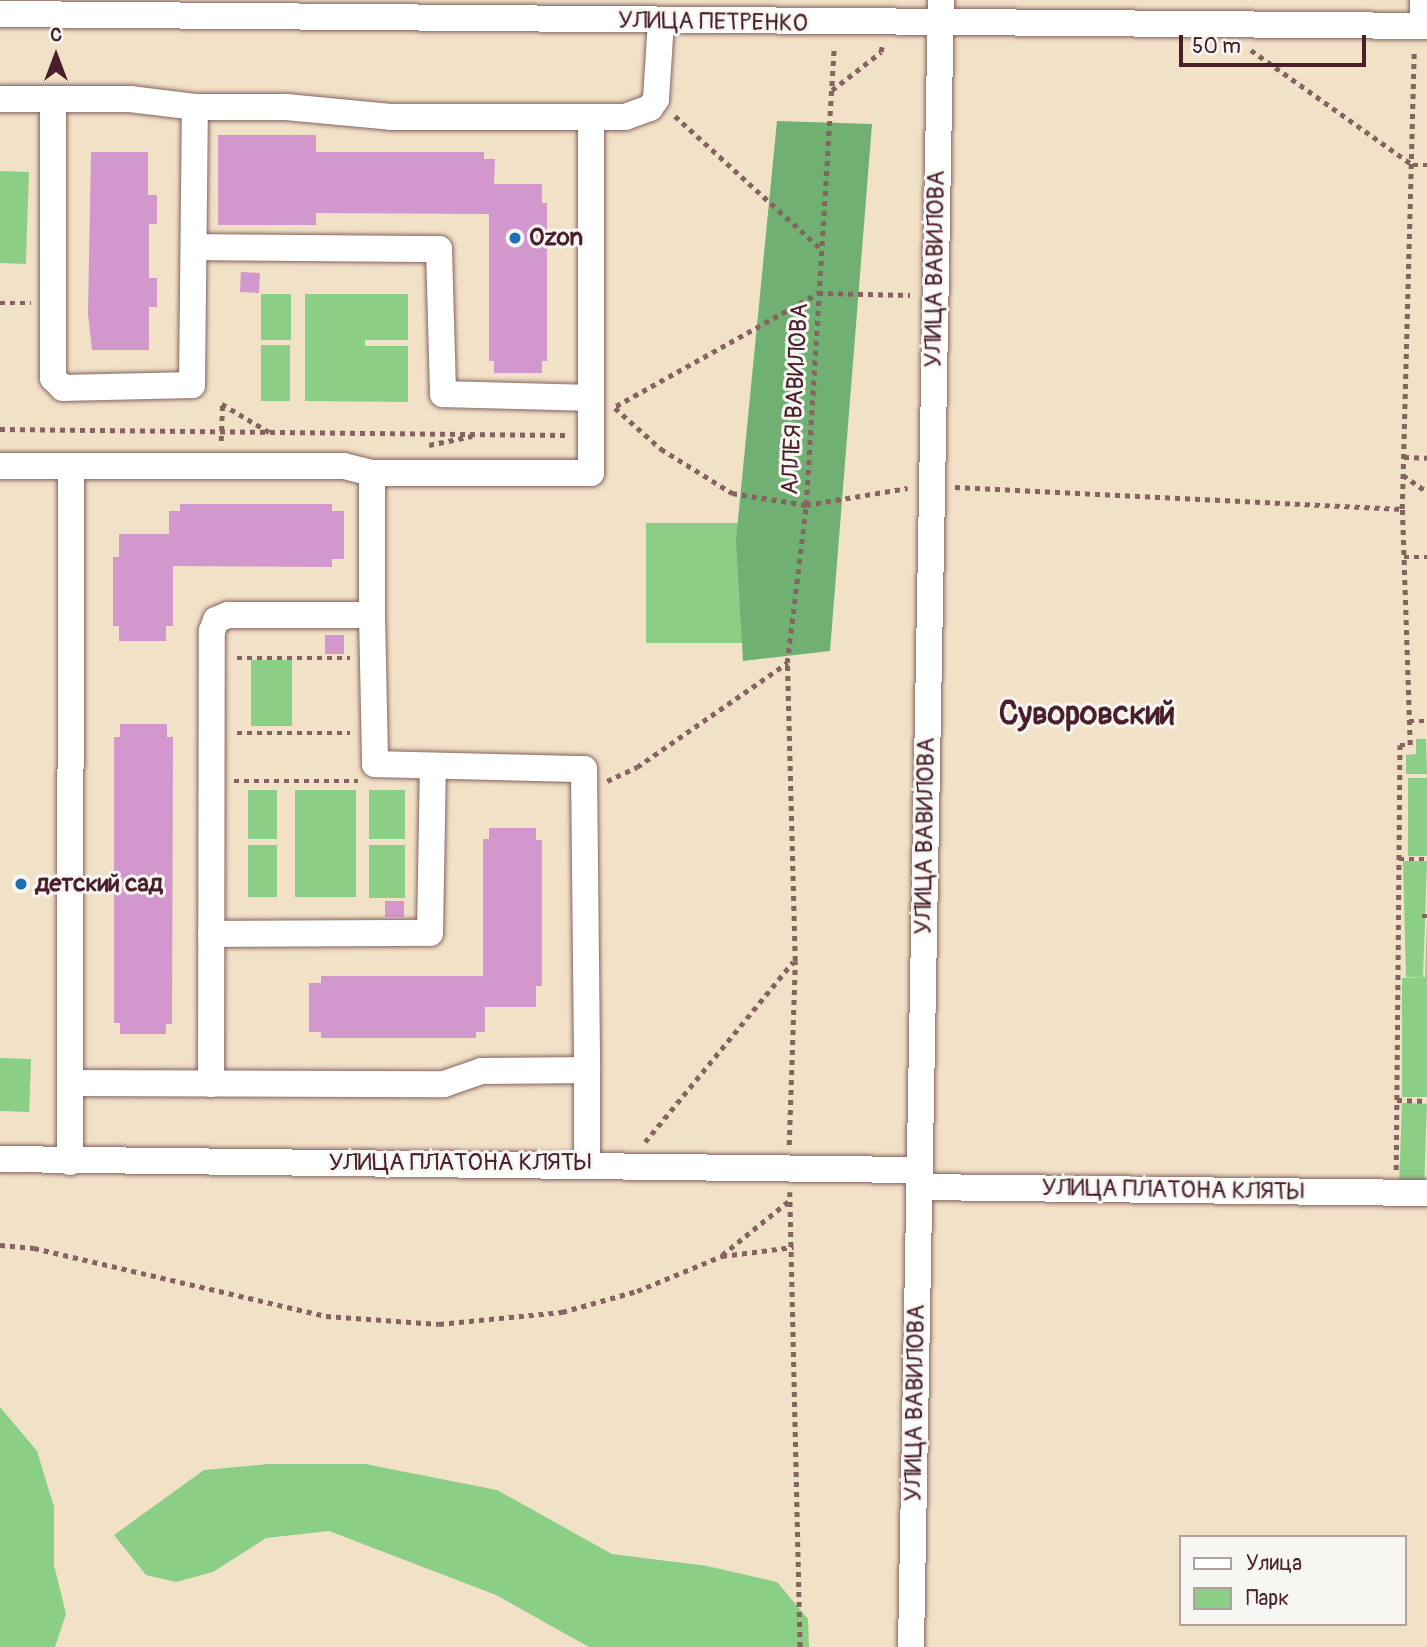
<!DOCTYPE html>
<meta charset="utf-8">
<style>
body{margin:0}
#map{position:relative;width:1427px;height:1647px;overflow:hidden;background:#f1e1c6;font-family:Pangolin,sans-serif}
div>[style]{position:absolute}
.green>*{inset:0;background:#8bce86;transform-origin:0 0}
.forest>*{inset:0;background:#70b173}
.building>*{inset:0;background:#d297cd;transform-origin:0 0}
.path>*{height:4.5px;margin-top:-2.25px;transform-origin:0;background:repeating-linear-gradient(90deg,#846361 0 5px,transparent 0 10px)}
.roads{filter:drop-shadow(0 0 2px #846361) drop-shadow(0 0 2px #846361)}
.minor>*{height:26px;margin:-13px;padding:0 13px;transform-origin:13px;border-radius:13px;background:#fff}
.dots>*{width:19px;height:19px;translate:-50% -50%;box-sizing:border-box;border:4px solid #f6f6f2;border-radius:50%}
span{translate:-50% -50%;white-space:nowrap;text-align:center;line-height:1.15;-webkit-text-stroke:6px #f6f6f2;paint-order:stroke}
.street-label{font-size:24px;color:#4a1f2b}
.poi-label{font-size:24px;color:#4a1f2b;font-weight:700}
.left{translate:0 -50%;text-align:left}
.district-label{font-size:32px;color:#4a1f2b;font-weight:700}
.legend{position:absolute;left:1179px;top:1535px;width:228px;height:91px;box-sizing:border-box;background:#f6f6f2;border:2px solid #b1a0a2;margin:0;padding:9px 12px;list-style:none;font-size:21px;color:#4a1f2b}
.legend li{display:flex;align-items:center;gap:14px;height:35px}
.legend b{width:35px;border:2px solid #b1a0a2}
.north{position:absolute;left:21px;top:21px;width:70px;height:70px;-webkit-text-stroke:5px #f6f6f2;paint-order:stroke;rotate:0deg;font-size:19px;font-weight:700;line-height:28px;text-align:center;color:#4a1f2b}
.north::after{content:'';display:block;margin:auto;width:24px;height:32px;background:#4a1f2b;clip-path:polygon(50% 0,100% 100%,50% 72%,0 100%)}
.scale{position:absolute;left:1179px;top:35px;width:187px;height:32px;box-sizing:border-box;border:4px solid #4a1f2b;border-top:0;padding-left:9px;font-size:21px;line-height:24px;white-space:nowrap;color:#4a1f2b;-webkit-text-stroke:5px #f6f6f2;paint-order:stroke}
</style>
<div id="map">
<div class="green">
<div style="left:0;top:171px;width:29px;height:92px;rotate:2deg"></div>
<div style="left:261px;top:294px;width:30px;height:46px"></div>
<div style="clip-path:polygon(305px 294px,408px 294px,408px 340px,365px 340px,365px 346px,408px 346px,408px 402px,305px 401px)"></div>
<div style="left:261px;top:345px;width:29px;height:56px"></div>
<div style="left:742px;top:523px;width:120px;height:96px;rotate:90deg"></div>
<div style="left:251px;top:660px;width:41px;height:66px"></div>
<div style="clip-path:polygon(1416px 739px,1426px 739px,1427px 774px,1406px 774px,1406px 755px,1416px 754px)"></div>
<div style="left:1408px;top:778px;width:19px;height:78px"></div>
<div style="left:248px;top:790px;width:29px;height:49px"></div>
<div style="left:295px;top:790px;width:61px;height:107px"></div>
<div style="left:369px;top:790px;width:36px;height:49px"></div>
<div style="left:248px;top:845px;width:29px;height:52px"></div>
<div style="left:369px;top:845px;width:36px;height:53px"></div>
<div style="clip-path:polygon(1403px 861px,1427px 861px,1423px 977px,1406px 977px)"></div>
<div style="clip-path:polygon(1427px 920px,1427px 1097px,1402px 1097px,1402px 978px,1425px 977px)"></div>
<div style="left:0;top:1058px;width:31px;height:53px;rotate:2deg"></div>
<div style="left:1402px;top:1103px;width:25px;height:77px;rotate:2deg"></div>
<div style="clip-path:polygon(0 1407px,37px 1451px,54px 1507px,54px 1565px,66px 1614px,55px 1647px,0 1647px)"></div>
<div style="clip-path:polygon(269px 1464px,365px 1464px,497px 1490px,612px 1554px,707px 1566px,777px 1582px,808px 1619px,809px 1647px,589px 1647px,496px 1595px,329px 1531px,266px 1538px,213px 1572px,176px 1582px,146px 1575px,114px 1535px,204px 1470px)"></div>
</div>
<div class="forest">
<div style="clip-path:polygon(777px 121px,872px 124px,830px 651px,743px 661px,736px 540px)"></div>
</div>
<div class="building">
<div style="clip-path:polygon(218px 135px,316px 135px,316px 152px,484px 152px,484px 159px,495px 159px,494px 184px,542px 184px,542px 203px,547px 203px,547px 361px,542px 361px,542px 373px,494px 373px,494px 361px,489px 361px,489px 214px,316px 213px,316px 225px,218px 225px)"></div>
<div style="clip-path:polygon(91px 152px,148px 152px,148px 195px,157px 195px,157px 224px,149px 224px,149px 278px,157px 278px,157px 307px,149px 307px,149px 350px,92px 350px,88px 314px)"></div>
<div style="left:241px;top:272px;width:19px;height:20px;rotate:3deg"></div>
<div style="clip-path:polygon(180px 504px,332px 504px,332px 511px,344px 511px,344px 559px,332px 559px,332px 567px,173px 566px,173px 626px,166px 626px,166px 641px,119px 641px,119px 626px,113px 626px,113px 557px,119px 557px,119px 534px,169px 534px,169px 511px,180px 511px)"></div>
<div style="left:325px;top:635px;width:19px;height:19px"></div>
<div style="clip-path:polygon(120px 724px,167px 724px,167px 737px,173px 737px,172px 1024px,166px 1024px,166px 1034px,120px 1034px,120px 1023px,114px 1023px,114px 737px,120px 737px)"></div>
<div style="clip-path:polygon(489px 828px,536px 828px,536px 840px,542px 840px,542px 986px,536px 986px,536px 1007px,485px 1007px,485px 1032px,476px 1032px,476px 1038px,321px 1038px,321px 1032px,309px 1032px,309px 983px,321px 983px,321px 976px,483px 976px,483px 839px,489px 839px)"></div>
<div style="left:385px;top:901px;width:19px;height:16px"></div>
</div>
<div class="path">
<div style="left:1251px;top:50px;width:199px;rotate:35.4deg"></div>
<div style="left:1413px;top:165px;width:14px"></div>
<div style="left:832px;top:90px;width:62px;rotate:-37.8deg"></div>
<div style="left:881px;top:52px;width:7px;rotate:-82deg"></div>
<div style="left:675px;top:116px;width:197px;rotate:42.3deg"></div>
<div style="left:0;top:303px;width:31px"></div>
<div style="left:222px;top:404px;width:55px;rotate:30.8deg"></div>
<div style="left:616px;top:406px;width:231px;rotate:-29.2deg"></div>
<div style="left:818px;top:293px;width:92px;rotate:1.2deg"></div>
<div style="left:615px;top:408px;width:62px;rotate:41.7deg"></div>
<div style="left:661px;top:449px;width:84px;rotate:31.8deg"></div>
<div style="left:732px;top:493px;width:75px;rotate:9.2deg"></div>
<div style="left:806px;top:505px;width:103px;rotate:-9.5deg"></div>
<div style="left:0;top:429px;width:566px;rotate:0.61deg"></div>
<div style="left:221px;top:441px;width:38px;rotate:-88deg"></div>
<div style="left:429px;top:445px;width:44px;rotate:-11.8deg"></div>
<div style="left:1404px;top:457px;width:23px;rotate:2deg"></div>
<div style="left:1403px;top:475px;width:29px;rotate:35deg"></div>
<div style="left:955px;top:487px;width:448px;rotate:2.8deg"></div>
<div style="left:1404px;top:557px;width:23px"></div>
<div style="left:237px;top:658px;width:113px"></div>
<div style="left:1409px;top:721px;width:18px"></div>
<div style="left:237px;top:733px;width:113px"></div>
<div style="left:234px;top:781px;width:124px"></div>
<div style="left:607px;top:781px;width:33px;rotate:-25deg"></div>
<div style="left:637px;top:767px;width:183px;rotate:-34.7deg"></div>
<div style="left:1399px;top:859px;width:28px"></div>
<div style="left:1422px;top:916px;width:5px"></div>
<div style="left:1397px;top:1100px;width:30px;rotate:2deg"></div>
<div style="left:645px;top:1142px;width:233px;rotate:-50.6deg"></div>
<div style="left:789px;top:1145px;width:184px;rotate:-88.1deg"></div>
<div style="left:795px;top:961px;width:298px;rotate:-91.5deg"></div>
<div style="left:787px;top:663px;width:159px;rotate:-83.1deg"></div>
<div style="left:806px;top:505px;width:460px;rotate:-86.5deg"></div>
<div style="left:1396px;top:1170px;width:425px;rotate:-89.5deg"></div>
<div style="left:1400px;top:745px;width:10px"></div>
<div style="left:1410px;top:745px;width:236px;rotate:-91.9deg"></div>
<div style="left:1402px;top:509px;width:458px;rotate:-88.5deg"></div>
<div style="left:790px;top:1192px;width:455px;rotate:88.7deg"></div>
<div style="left:0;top:1245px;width:34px;rotate:5deg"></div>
<div style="left:34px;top:1248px;width:300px;rotate:13.1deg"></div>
<div style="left:326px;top:1316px;width:113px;rotate:4deg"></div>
<div style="left:439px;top:1324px;width:124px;rotate:-5.6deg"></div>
<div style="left:562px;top:1312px;width:78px;rotate:-15.6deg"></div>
<div style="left:637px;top:1291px;width:92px;rotate:-22.4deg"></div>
<div style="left:722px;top:1256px;width:72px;rotate:-7.2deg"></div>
<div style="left:722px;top:1255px;width:87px;rotate:-39deg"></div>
</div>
<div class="roads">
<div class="minor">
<div style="left:0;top:14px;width:1427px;rotate:0.48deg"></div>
<div style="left:1423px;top:26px;width:26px;rotate:-90deg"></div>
<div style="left:0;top:99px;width:130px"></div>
<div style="left:130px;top:99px;width:65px;rotate:7deg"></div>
<div style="left:195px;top:107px;width:91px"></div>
<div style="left:286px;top:107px;width:105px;rotate:5.4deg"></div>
<div style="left:391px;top:117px;width:234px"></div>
<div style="left:625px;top:117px;width:27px;rotate:-20deg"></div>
<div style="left:650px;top:108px;width:11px;rotate:-56deg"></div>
<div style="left:656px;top:99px;width:77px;rotate:-86.3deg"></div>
<div style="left:53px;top:99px;width:279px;rotate:90deg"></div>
<div style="left:53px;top:378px;width:14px;rotate:45deg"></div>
<div style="left:63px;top:388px;width:129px;rotate:-1.3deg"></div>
<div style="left:192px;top:385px;width:278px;rotate:-89.4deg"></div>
<div style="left:195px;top:247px;width:244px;rotate:0.5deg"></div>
<div style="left:439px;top:249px;width:145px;rotate:88.4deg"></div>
<div style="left:443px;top:394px;width:148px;rotate:1.5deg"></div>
<div style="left:591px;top:398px;width:281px;rotate:-90deg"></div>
<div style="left:0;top:466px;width:344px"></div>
<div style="left:344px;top:466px;width:29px;rotate:14deg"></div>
<div style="left:372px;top:473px;width:219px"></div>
<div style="left:591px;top:473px;width:75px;rotate:-90deg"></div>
<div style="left:71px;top:466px;width:617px;rotate:90.09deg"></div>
<div style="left:70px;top:1083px;width:374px;rotate:0.2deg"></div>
<div style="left:444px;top:1084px;width:39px;rotate:-19deg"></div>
<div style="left:481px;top:1071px;width:106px;rotate:-0.5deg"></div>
<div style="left:587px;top:1070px;width:93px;rotate:90deg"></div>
<div style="left:372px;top:615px;width:142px;rotate:-90deg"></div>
<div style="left:211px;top:934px;width:219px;rotate:-0.3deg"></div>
<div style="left:430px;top:933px;width:166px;rotate:-89deg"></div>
<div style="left:70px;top:1083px;width:79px;rotate:90deg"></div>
<div style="left:211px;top:1084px;width:453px;rotate:-89.9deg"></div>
<div style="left:212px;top:631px;width:12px;rotate:-70deg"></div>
<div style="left:216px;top:620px;width:13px;rotate:-23deg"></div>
<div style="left:228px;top:615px;width:144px"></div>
<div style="left:372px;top:615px;width:149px;rotate:88.8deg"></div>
<div style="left:375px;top:764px;width:209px;rotate:1.4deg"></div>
<div style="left:584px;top:769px;width:301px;rotate:89.4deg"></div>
<div style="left:0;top:1159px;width:919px;rotate:0.69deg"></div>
<div style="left:919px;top:1187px;width:508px;rotate:0.68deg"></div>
<div style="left:911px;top:1647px;width:1647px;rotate:-88.96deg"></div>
</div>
</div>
<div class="dots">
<div style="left:515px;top:238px;background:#1f6fb2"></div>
<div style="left:21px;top:884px;background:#1f6fb2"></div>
</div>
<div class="street-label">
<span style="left:713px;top:22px;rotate:1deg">УЛИЦА ПЕТРЕНКО</span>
<span style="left:935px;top:269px;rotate:-89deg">УЛИЦА ВАВИЛОВА</span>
<span style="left:795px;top:399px;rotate:-87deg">АЛЛЕЯ ВАВИЛОВА</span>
<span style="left:925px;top:836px;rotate:-89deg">УЛИЦА ВАВИЛОВА</span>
<span style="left:460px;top:1163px">УЛИЦА ПЛАТОНА КЛЯТЫ</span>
<span style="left:1173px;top:1190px;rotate:1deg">УЛИЦА ПЛАТОНА КЛЯТЫ</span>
<span style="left:915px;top:1403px;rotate:-89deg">УЛИЦА ВАВИЛОВА</span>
</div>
<div class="poi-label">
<span class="left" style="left:529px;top:238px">Ozon</span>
<span class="left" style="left:35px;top:884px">детский сад</span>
</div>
<div class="district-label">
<span style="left:1087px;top:714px">Суворовский</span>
</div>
<ul class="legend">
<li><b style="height:9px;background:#fff"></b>Улица</li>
<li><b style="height:19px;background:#8bce86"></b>Парк</li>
</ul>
<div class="north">С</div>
<div class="scale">50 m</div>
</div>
